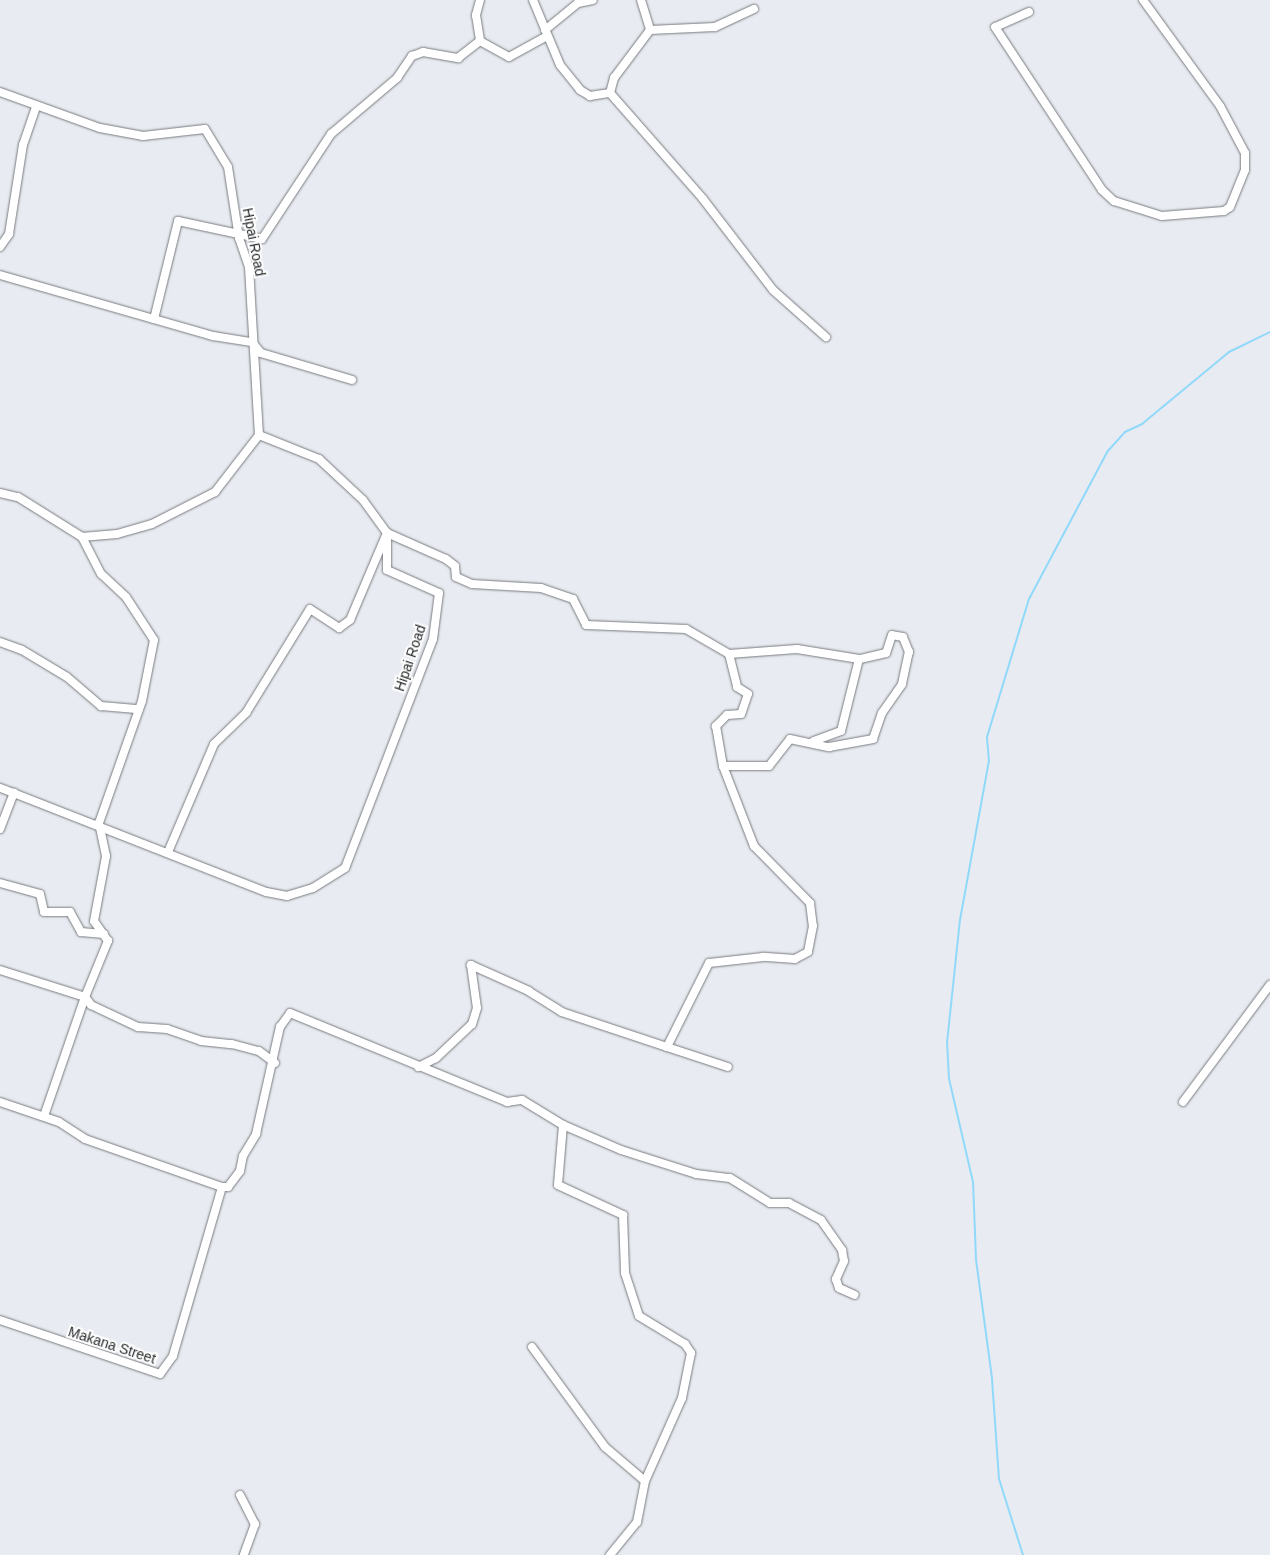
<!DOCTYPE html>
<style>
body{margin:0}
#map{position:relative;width:1270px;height:1555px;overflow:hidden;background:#e8ebf1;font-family:Arial,sans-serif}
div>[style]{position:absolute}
.stream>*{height:2px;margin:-1px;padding:0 1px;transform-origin:1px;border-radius:1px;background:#90d9fa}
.roads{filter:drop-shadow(0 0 1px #777a7f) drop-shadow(0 0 1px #777a7f)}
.street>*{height:8px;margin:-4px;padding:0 4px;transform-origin:4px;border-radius:4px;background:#fff}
span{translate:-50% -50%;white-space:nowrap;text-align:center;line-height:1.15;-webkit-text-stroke:4px #fff;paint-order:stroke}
.street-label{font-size:14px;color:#282a2c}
</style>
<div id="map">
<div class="stream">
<div style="left:1023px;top:1555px;width:80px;rotate:-107.5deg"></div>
<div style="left:999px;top:1479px;width:101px;rotate:-94deg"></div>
<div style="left:992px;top:1378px;width:120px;rotate:-97.7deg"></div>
<div style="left:976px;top:1259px;width:77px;rotate:-92.2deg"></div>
<div style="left:973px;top:1182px;width:106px;rotate:-103.1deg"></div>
<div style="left:949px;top:1079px;width:36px;rotate:-93deg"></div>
<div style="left:947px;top:1043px;width:124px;rotate:-84deg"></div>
<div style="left:960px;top:920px;width:162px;rotate:-79.7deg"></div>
<div style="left:989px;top:761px;width:24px;rotate:-95deg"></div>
<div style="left:987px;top:737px;width:144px;rotate:-73.1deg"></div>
<div style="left:1029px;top:599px;width:166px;rotate:-62deg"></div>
<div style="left:1107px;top:452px;width:27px;rotate:-48deg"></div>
<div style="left:1125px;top:432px;width:19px;rotate:-25deg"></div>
<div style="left:1142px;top:424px;width:113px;rotate:-39.6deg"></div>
<div style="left:1229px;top:352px;width:46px;rotate:-26deg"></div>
</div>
<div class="roads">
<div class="street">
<div style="left:480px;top:0;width:16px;rotate:105deg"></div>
<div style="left:476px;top:15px;width:26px;rotate:81deg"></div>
<div style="left:480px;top:41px;width:33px;rotate:29deg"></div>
<div style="left:509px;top:57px;width:43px;rotate:-28.9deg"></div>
<div style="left:533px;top:0;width:70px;rotate:67.4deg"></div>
<div style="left:560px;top:65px;width:32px;rotate:51deg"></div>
<div style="left:580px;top:90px;width:12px;rotate:31deg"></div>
<div style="left:590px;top:96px;width:20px;rotate:-9deg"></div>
<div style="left:641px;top:0;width:31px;rotate:73deg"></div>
<div style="left:1029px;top:12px;width:37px;rotate:156deg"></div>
<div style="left:995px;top:27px;width:195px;rotate:56.7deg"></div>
<div style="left:1102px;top:190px;width:16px;rotate:43deg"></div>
<div style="left:1114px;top:201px;width:50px;rotate:17.4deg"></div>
<div style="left:1162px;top:216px;width:62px;rotate:-4.6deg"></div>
<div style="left:1224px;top:211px;width:7px;rotate:-34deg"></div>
<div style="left:1230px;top:207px;width:40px;rotate:-68deg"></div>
<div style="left:1245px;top:170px;width:17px;rotate:-90deg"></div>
<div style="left:1245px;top:153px;width:53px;rotate:-118deg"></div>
<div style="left:1220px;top:106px;width:131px;rotate:-126deg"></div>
<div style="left:545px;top:30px;width:43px;rotate:-39.3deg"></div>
<div style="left:578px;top:3px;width:15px;rotate:-11deg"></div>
<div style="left:0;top:92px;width:106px;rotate:19.8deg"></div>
<div style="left:100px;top:128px;width:44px;rotate:10.5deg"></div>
<div style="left:143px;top:136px;width:62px;rotate:-6.4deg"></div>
<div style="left:205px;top:129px;width:44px;rotate:58.8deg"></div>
<div style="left:228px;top:167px;width:72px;rotate:81.2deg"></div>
<div style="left:239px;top:238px;width:31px;rotate:71deg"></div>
<div style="left:249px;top:267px;width:168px;rotate:86.6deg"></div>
<div style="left:259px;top:435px;width:65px;rotate:21.8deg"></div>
<div style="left:319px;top:459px;width:60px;rotate:43deg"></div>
<div style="left:363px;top:500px;width:41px;rotate:54deg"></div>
<div style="left:387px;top:533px;width:37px;rotate:90deg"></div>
<div style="left:387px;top:570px;width:57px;rotate:23.9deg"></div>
<div style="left:439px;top:593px;width:46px;rotate:97.4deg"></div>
<div style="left:433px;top:639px;width:245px;rotate:111deg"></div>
<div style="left:345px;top:868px;width:38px;rotate:148deg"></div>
<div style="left:313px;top:888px;width:27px;rotate:163deg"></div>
<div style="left:287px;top:896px;width:21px;rotate:-169deg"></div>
<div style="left:266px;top:892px;width:286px;rotate:-158.6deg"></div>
<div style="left:610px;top:93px;width:141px;rotate:48.7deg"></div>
<div style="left:703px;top:199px;width:115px;rotate:52.4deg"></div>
<div style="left:773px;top:290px;width:71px;rotate:41.6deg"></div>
<div style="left:610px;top:93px;width:16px;rotate:-75deg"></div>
<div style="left:614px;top:78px;width:60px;rotate:-53.1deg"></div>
<div style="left:650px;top:30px;width:65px;rotate:-2.6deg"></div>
<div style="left:715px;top:27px;width:43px;rotate:-24.8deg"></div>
<div style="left:0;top:247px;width:16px;rotate:-55deg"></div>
<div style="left:9px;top:234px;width:90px;rotate:-81.1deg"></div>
<div style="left:23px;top:145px;width:40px;rotate:-71.1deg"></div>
<div style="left:0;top:275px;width:222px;rotate:16deg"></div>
<div style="left:213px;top:336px;width:39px;rotate:9deg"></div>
<div style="left:252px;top:342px;width:14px;rotate:51deg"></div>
<div style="left:261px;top:353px;width:95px;rotate:16.5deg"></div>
<div style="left:154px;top:319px;width:101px;rotate:-76.2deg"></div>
<div style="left:178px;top:221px;width:86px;rotate:12.1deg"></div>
<div style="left:262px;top:239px;width:126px;rotate:-56.7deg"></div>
<div style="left:331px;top:134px;width:87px;rotate:-40.3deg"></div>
<div style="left:397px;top:78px;width:27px;rotate:-56deg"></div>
<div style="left:412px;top:56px;width:12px;rotate:-20deg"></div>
<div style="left:423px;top:52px;width:36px;rotate:10deg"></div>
<div style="left:458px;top:58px;width:28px;rotate:-38deg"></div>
<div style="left:0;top:493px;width:18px;rotate:13deg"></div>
<div style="left:18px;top:497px;width:75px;rotate:32deg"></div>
<div style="left:82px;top:537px;width:35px;rotate:-5deg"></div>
<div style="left:117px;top:534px;width:36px;rotate:-16deg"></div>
<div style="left:152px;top:524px;width:71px;rotate:-26.9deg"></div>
<div style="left:215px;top:492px;width:72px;rotate:-52.3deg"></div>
<div style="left:0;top:642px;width:23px;rotate:20deg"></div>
<div style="left:22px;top:650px;width:52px;rotate:31deg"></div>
<div style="left:67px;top:677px;width:45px;rotate:40.5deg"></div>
<div style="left:101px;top:706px;width:38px;rotate:5deg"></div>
<div style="left:729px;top:654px;width:68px;rotate:-4.2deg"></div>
<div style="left:797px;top:649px;width:63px;rotate:9.2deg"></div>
<div style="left:723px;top:766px;width:46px"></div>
<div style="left:769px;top:766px;width:34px;rotate:-52deg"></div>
<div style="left:790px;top:739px;width:40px;rotate:12deg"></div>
<div style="left:829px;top:747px;width:45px;rotate:-10.3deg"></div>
<div style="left:873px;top:739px;width:28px;rotate:-71deg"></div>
<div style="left:882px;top:713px;width:35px;rotate:-55deg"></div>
<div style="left:902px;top:684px;width:33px;rotate:-78deg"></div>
<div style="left:909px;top:652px;width:16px;rotate:-112deg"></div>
<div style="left:903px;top:637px;width:11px;rotate:-170deg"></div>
<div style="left:892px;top:635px;width:19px;rotate:108deg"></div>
<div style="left:886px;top:653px;width:28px;rotate:167deg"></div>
<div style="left:859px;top:659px;width:74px;rotate:104deg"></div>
<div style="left:841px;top:731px;width:29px;rotate:160deg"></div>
<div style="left:0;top:829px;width:39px;rotate:-69deg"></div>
<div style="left:168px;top:852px;width:117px;rotate:-66.9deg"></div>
<div style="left:214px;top:744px;width:45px;rotate:-44.1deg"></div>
<div style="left:246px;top:713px;width:122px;rotate:-58.4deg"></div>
<div style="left:310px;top:609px;width:35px;rotate:33deg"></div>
<div style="left:339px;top:628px;width:14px;rotate:-36deg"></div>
<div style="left:350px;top:620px;width:95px;rotate:-67deg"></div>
<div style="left:387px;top:533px;width:64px;rotate:23.8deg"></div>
<div style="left:446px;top:559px;width:11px;rotate:38deg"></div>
<div style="left:455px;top:566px;width:11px;rotate:85deg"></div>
<div style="left:456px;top:577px;width:17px;rotate:24deg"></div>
<div style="left:472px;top:584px;width:69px;rotate:3.3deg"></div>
<div style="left:541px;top:588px;width:34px;rotate:19deg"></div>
<div style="left:573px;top:599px;width:29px;rotate:63deg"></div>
<div style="left:586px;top:625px;width:100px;rotate:2.3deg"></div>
<div style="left:686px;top:629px;width:50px;rotate:30.2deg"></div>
<div style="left:729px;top:654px;width:34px;rotate:76deg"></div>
<div style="left:737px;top:687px;width:13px;rotate:32deg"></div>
<div style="left:748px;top:694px;width:21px;rotate:109deg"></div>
<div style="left:741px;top:714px;width:14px;rotate:176deg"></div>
<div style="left:727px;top:715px;width:16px;rotate:135deg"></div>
<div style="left:716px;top:726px;width:41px;rotate:80.1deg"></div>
<div style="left:723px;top:766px;width:86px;rotate:68.8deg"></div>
<div style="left:754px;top:846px;width:80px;rotate:45.5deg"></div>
<div style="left:810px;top:903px;width:23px;rotate:83deg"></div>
<div style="left:813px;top:926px;width:26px;rotate:101deg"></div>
<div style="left:808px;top:952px;width:15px;rotate:152deg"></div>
<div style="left:795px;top:959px;width:32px;rotate:-176deg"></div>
<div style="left:763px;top:957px;width:54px;rotate:173.7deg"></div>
<div style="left:709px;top:963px;width:94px;rotate:116.6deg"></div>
<div style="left:667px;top:1047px;width:111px;rotate:-161.6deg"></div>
<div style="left:562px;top:1012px;width:39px;rotate:-148deg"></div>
<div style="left:529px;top:991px;width:64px;rotate:-155.9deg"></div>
<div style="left:471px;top:965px;width:43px;rotate:82.1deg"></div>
<div style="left:477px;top:1008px;width:17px;rotate:107deg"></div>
<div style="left:472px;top:1024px;width:50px;rotate:136.6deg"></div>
<div style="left:436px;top:1058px;width:20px;rotate:153deg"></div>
<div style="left:0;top:883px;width:41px;rotate:15.4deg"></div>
<div style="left:40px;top:894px;width:18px;rotate:77deg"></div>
<div style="left:44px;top:912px;width:26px"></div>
<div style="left:70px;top:912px;width:23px;rotate:61deg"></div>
<div style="left:81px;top:932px;width:23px;rotate:5deg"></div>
<div style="left:0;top:970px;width:89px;rotate:17.6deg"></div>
<div style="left:85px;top:997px;width:61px;rotate:-67.7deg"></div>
<div style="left:108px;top:941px;width:24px;rotate:-125deg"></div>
<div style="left:94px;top:921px;width:66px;rotate:-79.5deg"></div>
<div style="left:106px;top:856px;width:34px;rotate:-102deg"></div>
<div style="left:99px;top:823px;width:129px;rotate:-70.6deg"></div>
<div style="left:142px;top:701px;width:62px;rotate:-78.9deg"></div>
<div style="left:154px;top:640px;width:51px;rotate:-123.1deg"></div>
<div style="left:126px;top:597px;width:34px;rotate:-137deg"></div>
<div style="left:101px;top:574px;width:42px;rotate:-117.2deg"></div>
<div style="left:667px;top:1047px;width:64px;rotate:18.2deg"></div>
<div style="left:0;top:1102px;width:62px;rotate:18.7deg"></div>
<div style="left:59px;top:1122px;width:31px;rotate:33deg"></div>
<div style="left:85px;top:1139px;width:145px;rotate:19.3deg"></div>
<div style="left:222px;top:1187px;width:176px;rotate:106.2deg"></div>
<div style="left:173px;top:1356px;width:22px;rotate:126deg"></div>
<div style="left:160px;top:1374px;width:169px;rotate:-161.4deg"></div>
<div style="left:1183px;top:1102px;width:146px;rotate:-53.4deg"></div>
<div style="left:44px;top:1116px;width:126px;rotate:-71deg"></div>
<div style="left:85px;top:997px;width:10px;rotate:53deg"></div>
<div style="left:91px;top:1005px;width:52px;rotate:25.1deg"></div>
<div style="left:138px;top:1027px;width:29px;rotate:4deg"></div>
<div style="left:167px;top:1029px;width:36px;rotate:19deg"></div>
<div style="left:201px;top:1041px;width:31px;rotate:6deg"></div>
<div style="left:232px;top:1044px;width:28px;rotate:15deg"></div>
<div style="left:259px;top:1051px;width:20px;rotate:37deg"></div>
<div style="left:563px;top:1125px;width:60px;rotate:94.8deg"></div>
<div style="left:558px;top:1185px;width:72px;rotate:24.8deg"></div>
<div style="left:623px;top:1215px;width:58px;rotate:88deg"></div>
<div style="left:625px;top:1273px;width:45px;rotate:72deg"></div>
<div style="left:639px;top:1316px;width:54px;rotate:31.3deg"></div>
<div style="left:685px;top:1344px;width:11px;rotate:56deg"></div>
<div style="left:691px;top:1353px;width:46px;rotate:101.3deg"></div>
<div style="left:682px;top:1398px;width:91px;rotate:114deg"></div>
<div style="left:645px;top:1481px;width:42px;rotate:101deg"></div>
<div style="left:637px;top:1522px;width:43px;rotate:129.3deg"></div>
<div style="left:222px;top:1187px;width:6px"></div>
<div style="left:228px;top:1187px;width:20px;rotate:-53deg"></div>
<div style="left:240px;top:1171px;width:15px;rotate:-79deg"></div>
<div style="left:243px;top:1156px;width:26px;rotate:-59deg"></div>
<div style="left:256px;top:1134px;width:110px;rotate:-77.4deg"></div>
<div style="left:280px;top:1027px;width:17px;rotate:-54deg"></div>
<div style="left:290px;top:1013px;width:235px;rotate:22.3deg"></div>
<div style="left:507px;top:1102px;width:15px;rotate:-8deg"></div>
<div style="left:522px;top:1100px;width:48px;rotate:31.4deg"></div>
<div style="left:563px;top:1125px;width:63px;rotate:23.3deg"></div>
<div style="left:621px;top:1150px;width:79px;rotate:17.7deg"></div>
<div style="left:696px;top:1174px;width:34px;rotate:7deg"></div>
<div style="left:730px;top:1178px;width:47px;rotate:32deg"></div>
<div style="left:770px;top:1203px;width:19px"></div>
<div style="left:789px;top:1203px;width:36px;rotate:28deg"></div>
<div style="left:821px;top:1220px;width:37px;rotate:55deg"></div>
<div style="left:842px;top:1250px;width:11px;rotate:80deg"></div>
<div style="left:844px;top:1261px;width:20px;rotate:114deg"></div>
<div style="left:836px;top:1279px;width:9px;rotate:72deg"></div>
<div style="left:839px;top:1288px;width:17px;rotate:24deg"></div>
<div style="left:532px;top:1347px;width:124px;rotate:53.9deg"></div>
<div style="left:605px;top:1447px;width:52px;rotate:40.4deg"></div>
<div style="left:240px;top:1495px;width:33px;rotate:63deg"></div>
<div style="left:255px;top:1524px;width:33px;rotate:110deg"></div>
</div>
</div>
<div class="street-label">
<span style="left:254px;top:242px;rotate:79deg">Hipai Road</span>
<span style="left:410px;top:658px;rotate:-71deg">Hipai Road</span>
<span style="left:112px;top:1345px;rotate:18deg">Makana Street</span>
</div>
</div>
